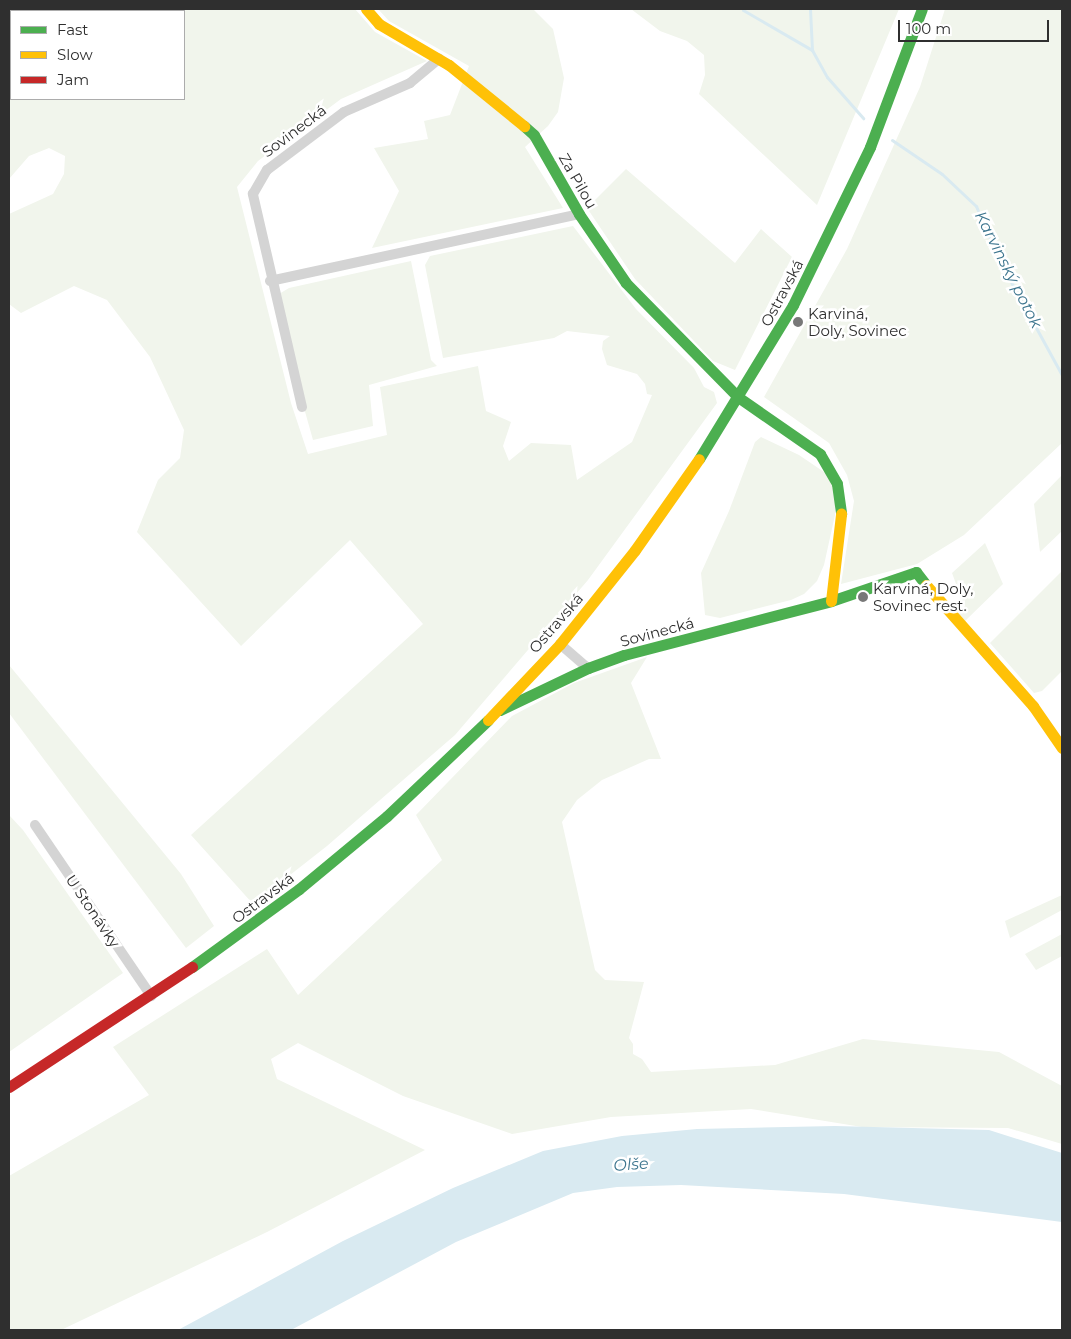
<!DOCTYPE html>
<meta charset="utf-8">
<style>
body{margin:0}
#map{position:relative;width:1071px;height:1339px;overflow:hidden;background:#fff;font-family:Montserrat,sans-serif}
div>[style]{position:absolute}
.green>*{inset:0;background:#f1f5ec}
.water>*{inset:0;background:#d9eaf1}
.stream>*{height:3px;margin:-1.5px;padding:0 1.5px;transform-origin:1.5px;border-radius:1.5px;background:#d9eaf1}
.street>*{height:10px;margin:-5px;padding:0 5px;transform-origin:5px;border-radius:5px;background:#d4d4d4}
.fast>*{height:11px;margin:-5.5px;padding:0 5.5px;transform-origin:5.5px;border-radius:5.5px;background:#4caf50}
.slow>*{height:11px;margin:-5.5px;padding:0 5.5px;transform-origin:5.5px;border-radius:5.5px;background:#ffc107}
.jam>*{height:11px;margin:-5.5px;padding:0 5.5px;transform-origin:5.5px;border-radius:5.5px;background:#c62828}
.dots>*{width:14px;height:14px;translate:-50% -50%;box-sizing:border-box;border:2px solid #fff;border-radius:50%}
span{translate:-50% -50%;white-space:nowrap;text-align:center;line-height:1.15;-webkit-text-stroke:5px #fff;paint-order:stroke}
.street-label{font-size:15px;color:#2f2f2f}
.poi-label{font-size:15px;color:#2f2f2f}
.left{translate:0 -50%;text-align:left}
.water-label{font-size:16px;color:#3e768f;font-style:italic}
.frame{position:absolute;inset:0;border:10px solid #2f2f2f;pointer-events:none}
.legend{position:absolute;left:10px;top:10px;width:175px;height:90px;box-sizing:border-box;background:#fff;border:1px solid #acacac;margin:0;padding:6px 9px;list-style:none;font-size:15px;color:#2f2f2f}
.legend li{display:flex;align-items:center;gap:10px;height:25px}
.legend b{width:25px;border:1px solid #acacac}
.scale{position:absolute;left:898px;top:20px;width:151px;height:22px;box-sizing:border-box;border:2px solid #2f2f2f;border-top:0;padding-left:6px;font-size:15px;line-height:18px;white-space:nowrap;color:#2f2f2f;-webkit-text-stroke:4px #fff;paint-order:stroke}
</style>
<div id="map">
<div class="green">
<div style="clip-path:polygon(evenodd,9px 9px,355px 9px,375px 32px,427px 61px,341px 99px,258px 161px,237px 187px,291px 403px,308px 454px,387px 435px,380px 387px,478px 366px,486px 411px,511px 422px,503px 446px,509px 461px,531px 443px,571px 445px,577px 480px,632px 442px,652px 395px,647px 394px,645px 384px,637px 374px,607px 365px,602px 349px,603px 341px,610px 336px,567px 331px,554px 338px,443px 358px,425px 265px,430px 256px,573px 226px,636px 309px,694px 368px,704px 387px,714px 392px,717px 403px,588px 580px,455px 735px,327px 846px,253px 904px,191px 835px,423px 624px,350px 540px,241px 646px,137px 532px,158px 480px,180px 458px,184px 430px,150px 357px,107px 300px,74px 286px,21px 313px,9px 304px,9px 214px,53px 194px,64px 174px,65px 156px,49px 148px,29px 156px,9px 179px,9px 9px,11px 11px,184px 11px,184px 99px,11px 99px,11px 11px)"></div>
<div style="clip-path:polygon(378px 9px,533px 9px,553px 29px,564px 78px,558px 112px,548px 126px,525px 147px,563px 208px,372px 248px,399px 191px,374px 148px,428px 139px,424px 121px,450px 115px,469px 66px,389px 21px)"></div>
<div style="clip-path:polygon(631px 9px,899px 9px,817px 205px,699px 94px,705px 75px,704px 55px,687px 41px,660px 31px)"></div>
<div style="clip-path:polygon(945px 9px,1062px 9px,1062px 443px,964px 535px,917px 564px,841px 584px,854px 501px,847px 475px,829px 443px,764px 397px,847px 249px,920px 87px)"></div>
<div style="clip-path:polygon(626px 169px,735px 263px,761px 229px,792px 257px,735px 370px,713px 361px,635px 279px,587px 208px)"></div>
<div style="clip-path:polygon(411px 261px,431px 360px,437px 366px,369px 385px,373px 426px,313px 440px,286px 344px,279px 294px,289px 288px)"></div>
<div style="clip-path:polygon(761px 437px,799px 455px,827px 474px,835px 494px,835px 515px,824px 565px,817px 581px,804px 594px,791px 600px,720px 618px,705px 615px,701px 573px,729px 511px,755px 442px)"></div>
<div style="clip-path:polygon(1062px 475px,1062px 531px,1040px 552px,1034px 504px)"></div>
<div style="clip-path:polygon(985px 543px,1003px 584px,965px 621px,954px 608px,962px 600px,952px 573px)"></div>
<div style="clip-path:polygon(1062px 571px,1062px 671px,1042px 691px,1034px 693px,990px 643px)"></div>
<div style="clip-path:polygon(647px 657px,631px 683px,661px 759px,649px 759px,602px 780px,577px 800px,562px 822px,595px 970px,605px 980px,644px 982px,629px 1038px,633px 1044px,633px 1054px,642px 1059px,651px 1072px,775px 1065px,863px 1039px,999px 1052px,1062px 1086px,1062px 1144px,1008px 1128px,862px 1127px,751px 1109px,611px 1117px,512px 1134px,403px 1096px,298px 1043px,271px 1059px,277px 1079px,425px 1150px,267px 1232px,61px 1330px,9px 1330px,9px 1176px,149px 1095px,113px 1047px,267px 949px,298px 995px,442px 860px,416px 815px,512px 716px,574px 683px)"></div>
<div style="clip-path:polygon(9px 665px,181px 874px,214px 926px,186px 948px,9px 713px)"></div>
<div style="clip-path:polygon(9px 815px,23px 830px,123px 973px,9px 1052px)"></div>
<div style="clip-path:polygon(1062px 895px,1062px 910px,1010px 938px,1005px 921px)"></div>
<div style="clip-path:polygon(1062px 934px,1062px 956px,1036px 970px,1025px 954px)"></div>
</div>
<div class="water">
<div style="clip-path:polygon(835px 1126px,989px 1130px,1062px 1153px,1062px 1222px,844px 1194px,681px 1185px,617px 1187px,573px 1193px,456px 1242px,291px 1330px,178px 1330px,343px 1241px,453px 1188px,543px 1151px,622px 1136px,697px 1129px)"></div>
</div>
<div class="stream">
<div style="left:810px;top:9px;width:41px;rotate:87.2deg"></div>
<div style="left:812px;top:50px;width:31px;rotate:61deg"></div>
<div style="left:827px;top:77px;width:55px;rotate:48.7deg"></div>
<div style="left:743px;top:10px;width:80px;rotate:30.1deg"></div>
<div style="left:892px;top:140px;width:60px;rotate:34.2deg"></div>
<div style="left:942px;top:174px;width:47px;rotate:43.3deg"></div>
<div style="left:976px;top:206px;width:59px;rotate:66.9deg"></div>
<div style="left:999px;top:260px;width:131px;rotate:61.3deg"></div>
</div>
<div class="street">
<div style="left:270px;top:281px;width:316px;rotate:-12.2deg"></div>
<div style="left:302px;top:407px;width:219px;rotate:-103deg"></div>
<div style="left:253px;top:194px;width:28px;rotate:-60deg"></div>
<div style="left:267px;top:170px;width:96px;rotate:-37deg"></div>
<div style="left:344px;top:112px;width:72px;rotate:-23.7deg"></div>
<div style="left:410px;top:83px;width:38px;rotate:-40deg"></div>
<div style="left:560px;top:644px;width:37px;rotate:41deg"></div>
<div style="left:35px;top:825px;width:207px;rotate:55.8deg"></div>
</div>
<div class="fast">
<div style="left:524px;top:126px;width:13px;rotate:42deg"></div>
<div style="left:534px;top:135px;width:91px;rotate:60.3deg"></div>
<div style="left:579px;top:214px;width:83px;rotate:55.7deg"></div>
<div style="left:626px;top:283px;width:160px;rotate:45.5deg"></div>
<div style="left:738px;top:397px;width:100px;rotate:34.8deg"></div>
<div style="left:820px;top:454px;width:34px;rotate:60deg"></div>
<div style="left:837px;top:484px;width:30px;rotate:82deg"></div>
<div style="left:699px;top:459px;width:180px;rotate:-58.6deg"></div>
<div style="left:793px;top:305px;width:176px;rotate:-64deg"></div>
<div style="left:870px;top:147px;width:147px;rotate:-69.4deg"></div>
<div style="left:500px;top:710px;width:98px;rotate:-25.5deg"></div>
<div style="left:588px;top:668px;width:38px;rotate:-20deg"></div>
<div style="left:624px;top:655px;width:214px;rotate:-14.6deg"></div>
<div style="left:831px;top:601px;width:90px;rotate:-18.8deg"></div>
<div style="left:916px;top:572px;width:16px;rotate:52deg"></div>
<div style="left:192px;top:967px;width:132px;rotate:-36.1deg"></div>
<div style="left:299px;top:889px;width:114px;rotate:-39.7deg"></div>
<div style="left:387px;top:816px;width:139px;rotate:-43.5deg"></div>
</div>
<div class="slow">
<div style="left:366px;top:9px;width:20px;rotate:49deg"></div>
<div style="left:379px;top:24px;width:81px;rotate:30.4deg"></div>
<div style="left:449px;top:65px;width:97px;rotate:39.1deg"></div>
<div style="left:926px;top:585px;width:162px;rotate:48.5deg"></div>
<div style="left:1033px;top:706px;width:51px;rotate:55.4deg"></div>
<div style="left:831px;top:601px;width:88px;rotate:-83.4deg"></div>
<div style="left:488px;top:720px;width:105px;rotate:-46.5deg"></div>
<div style="left:560px;top:644px;width:120px;rotate:-51.4deg"></div>
<div style="left:635px;top:550px;width:111px;rotate:-54.9deg"></div>
</div>
<div class="jam">
<div style="left:9px;top:1087px;width:219px;rotate:-33.3deg"></div>
</div>
<div class="dots">
<div style="left:798px;top:322px;background:#787878"></div>
<div style="left:863px;top:597px;background:#787878"></div>
</div>
<div class="street-label">
<span style="left:294px;top:131px;rotate:-37deg">Sovinecká</span>
<span style="left:578px;top:181px;rotate:60deg">Za Pilou</span>
<span style="left:782px;top:293px;rotate:-62deg">Ostravská</span>
<span style="left:556px;top:623px;rotate:-49deg">Ostravská</span>
<span style="left:657px;top:632px;rotate:-15deg">Sovinecká</span>
<span style="left:263px;top:898px;rotate:-37deg">Ostravská</span>
<span style="left:93px;top:911px;rotate:56deg">U Stonávky</span>
</div>
<div class="poi-label">
<span class="left" style="left:808px;top:322px">Karviná,<br>Doly, Sovinec</span>
<span class="left" style="left:873px;top:597px">Karviná, Doly,<br>Sovinec rest.</span>
</div>
<div class="water-label">
<span style="left:1008px;top:270px;rotate:63deg">Karvinský potok</span>
<span style="left:631px;top:1165px;rotate:-4deg">Olše</span>
</div>
<div class="frame"></div>
<ul class="legend">
<li><b style="height:6px;background:#4caf50"></b>Fast</li>
<li><b style="height:6px;background:#ffc107"></b>Slow</li>
<li><b style="height:6px;background:#c62828"></b>Jam</li>
</ul>
<div class="scale">100 m</div>
</div>
